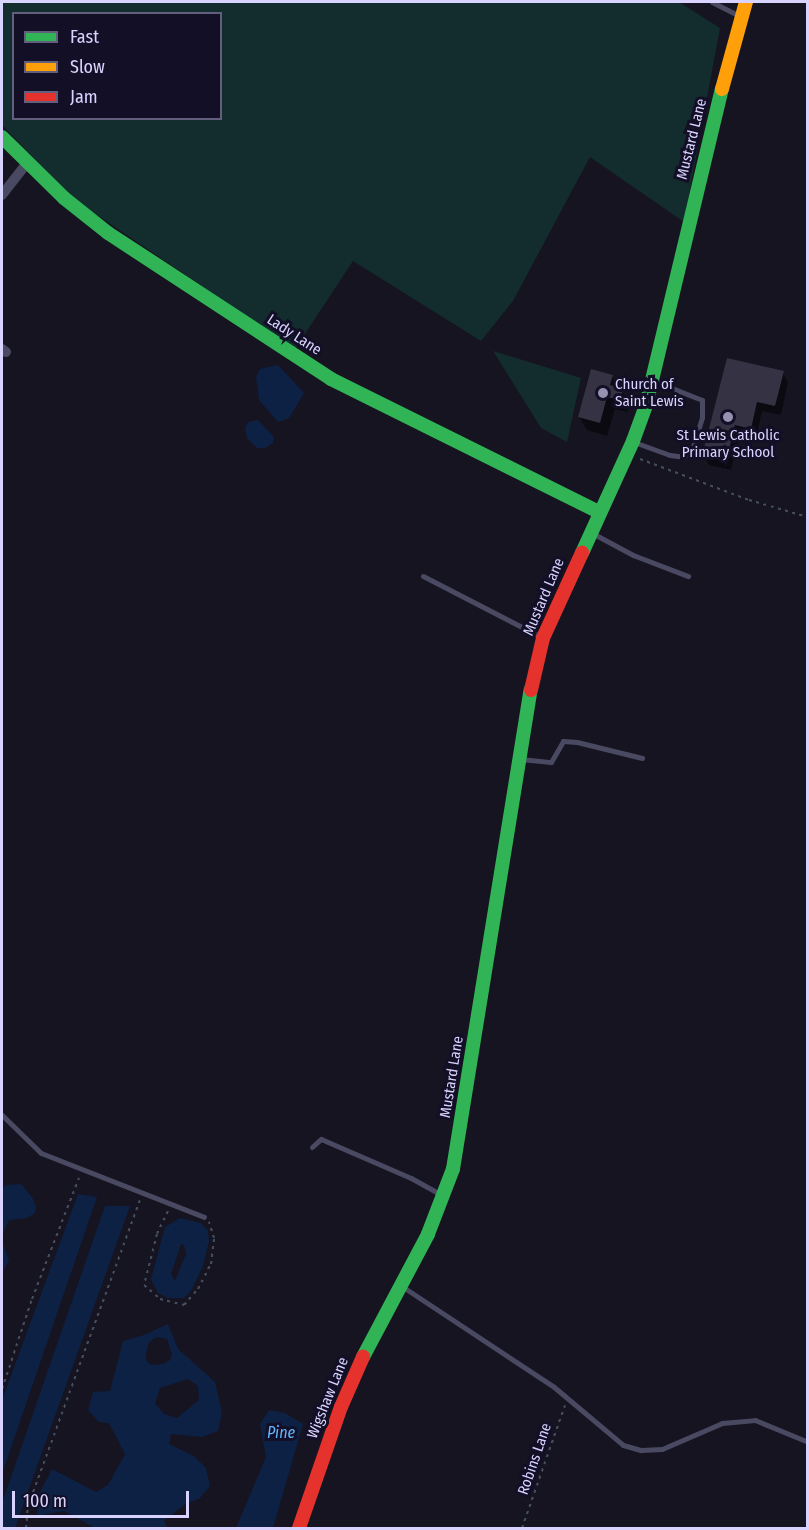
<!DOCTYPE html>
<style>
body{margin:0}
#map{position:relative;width:809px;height:1530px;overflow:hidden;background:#161421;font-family:"Fira Sans Condensed",sans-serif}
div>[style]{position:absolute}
.green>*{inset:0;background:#132c2d}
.water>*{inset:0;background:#0d2144}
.shadow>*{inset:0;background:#0007}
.building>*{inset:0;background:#343243}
.path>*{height:2px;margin-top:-1px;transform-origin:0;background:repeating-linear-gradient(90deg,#44505f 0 3px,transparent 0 7.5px)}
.lane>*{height:5px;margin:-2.5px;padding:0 2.5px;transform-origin:2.5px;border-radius:2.5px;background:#4a4962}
.street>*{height:10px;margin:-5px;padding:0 5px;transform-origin:5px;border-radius:5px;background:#4a4962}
.fast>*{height:14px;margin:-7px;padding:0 7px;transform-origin:7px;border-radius:7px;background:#30b455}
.slow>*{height:14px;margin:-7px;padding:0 7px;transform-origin:7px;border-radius:7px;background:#ff9f0a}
.jam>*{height:14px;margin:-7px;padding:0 7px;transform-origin:7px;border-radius:7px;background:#e5322d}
.dots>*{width:16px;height:16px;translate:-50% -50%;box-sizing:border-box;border:3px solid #130f26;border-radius:50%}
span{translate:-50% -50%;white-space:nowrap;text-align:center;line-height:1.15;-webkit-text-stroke:6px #130f26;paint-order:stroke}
.street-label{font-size:15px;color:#d9d4ff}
.poi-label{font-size:15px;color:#d9d4ff}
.left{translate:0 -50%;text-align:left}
.water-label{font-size:16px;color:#62b6ff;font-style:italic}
.frame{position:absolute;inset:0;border:3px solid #d9d4ff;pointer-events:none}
.legend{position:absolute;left:12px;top:12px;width:210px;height:108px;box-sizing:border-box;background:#130f26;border:2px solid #625e7d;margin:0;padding:8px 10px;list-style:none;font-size:18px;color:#d9d4ff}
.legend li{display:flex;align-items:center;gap:12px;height:30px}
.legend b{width:30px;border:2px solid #625e7d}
.scale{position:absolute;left:12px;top:1491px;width:177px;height:27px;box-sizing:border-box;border:3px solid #d9d4ff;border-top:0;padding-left:8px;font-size:18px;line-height:21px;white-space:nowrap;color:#d9d4ff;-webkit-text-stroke:4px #130f26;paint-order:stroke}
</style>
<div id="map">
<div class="green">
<div style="clip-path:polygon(evenodd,2px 2px,679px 2px,720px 28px,684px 222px,590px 157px,513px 301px,481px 341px,353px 261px,295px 349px,72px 198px,2px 125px,2px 2px,14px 14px,220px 14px,220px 118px,14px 118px,14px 14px)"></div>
<div style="clip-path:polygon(493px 351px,581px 378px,567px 442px,541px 428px)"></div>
</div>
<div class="water">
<div style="clip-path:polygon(278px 365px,304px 393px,289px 418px,278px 422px,259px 400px,256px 377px,260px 369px)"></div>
<div style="clip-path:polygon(258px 420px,274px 437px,273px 443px,265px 448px,257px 448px,247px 438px,245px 429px,248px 422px)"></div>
<div style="clip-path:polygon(21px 1184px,32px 1197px,36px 1206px,35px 1213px,27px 1218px,9px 1220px,2px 1235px,2px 1189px,6px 1185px)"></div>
<div style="clip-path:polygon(78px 1194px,97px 1197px,2px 1474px,2px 1400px)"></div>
<div style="clip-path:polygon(105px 1206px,130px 1206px,15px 1528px,2px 1528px,2px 1503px)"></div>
<div style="clip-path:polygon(evenodd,180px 1218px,201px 1223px,208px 1231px,209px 1241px,203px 1266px,191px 1291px,184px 1298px,168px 1298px,158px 1293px,151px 1279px,165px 1227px,180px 1218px,181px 1244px,184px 1245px,186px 1254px,175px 1281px,171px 1274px,181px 1244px)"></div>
<div style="clip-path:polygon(2px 1242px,9px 1260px,2px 1273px)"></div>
<div style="clip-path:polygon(evenodd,168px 1324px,178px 1349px,215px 1382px,222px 1412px,218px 1431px,202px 1437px,171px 1434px,169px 1444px,194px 1456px,206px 1468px,210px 1486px,200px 1498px,184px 1505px,164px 1521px,167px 1528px,95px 1528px,64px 1511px,37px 1516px,39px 1494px,52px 1469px,96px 1492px,108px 1485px,125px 1454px,109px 1423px,99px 1422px,88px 1410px,93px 1392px,110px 1391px,123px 1341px,144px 1335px,168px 1324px,157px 1337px,167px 1339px,172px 1354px,170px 1360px,163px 1364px,151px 1365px,146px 1360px,146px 1353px,149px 1342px,157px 1337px,168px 1324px,188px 1379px,198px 1386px,199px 1400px,177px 1418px,164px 1414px,155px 1403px,160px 1388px,188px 1379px)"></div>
<div style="clip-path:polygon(269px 1410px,285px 1413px,303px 1424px,273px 1528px,236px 1528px,266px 1457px,260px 1424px)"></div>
</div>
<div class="shadow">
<div style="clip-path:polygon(783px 373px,788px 382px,781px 415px,762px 411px,756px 438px,740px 434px,731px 470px,709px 465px,703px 455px)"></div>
<div style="clip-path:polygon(612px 376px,629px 403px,627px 412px,615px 409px,607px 436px,587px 430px,579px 417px)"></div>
</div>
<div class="building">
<div style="clip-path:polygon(727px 358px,784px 371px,775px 406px,757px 402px,751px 429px,735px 425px,726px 462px,702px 456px)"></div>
<div style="clip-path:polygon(591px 369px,613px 375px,610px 385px,623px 389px,620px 400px,607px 397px,600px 423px,578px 417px)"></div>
</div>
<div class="path">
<div style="left:640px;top:459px;width:116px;rotate:20.6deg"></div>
<div style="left:749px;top:500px;width:61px;rotate:16.1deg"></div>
<div style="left:168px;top:1211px;width:25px;rotate:116deg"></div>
<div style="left:157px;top:1234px;width:53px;rotate:104.3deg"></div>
<div style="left:144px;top:1285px;width:21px;rotate:41deg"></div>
<div style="left:160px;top:1299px;width:25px;rotate:14deg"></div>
<div style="left:184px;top:1305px;width:21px;rotate:-49deg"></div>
<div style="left:198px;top:1289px;width:28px;rotate:-63deg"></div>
<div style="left:211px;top:1264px;width:26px;rotate:-83deg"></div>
<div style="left:214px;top:1238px;width:17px;rotate:-107deg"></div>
<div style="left:2px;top:1389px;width:95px;rotate:-71.6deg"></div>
<div style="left:32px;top:1299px;width:130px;rotate:-68.8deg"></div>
<div style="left:26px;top:1528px;width:22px;rotate:-85deg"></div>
<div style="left:28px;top:1506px;width:326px;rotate:-69.9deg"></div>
<div style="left:522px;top:1528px;width:130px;rotate:-70.7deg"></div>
</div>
<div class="lane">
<div style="left:712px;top:2px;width:31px;rotate:27deg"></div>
<div style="left:634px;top:442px;width:38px;rotate:20deg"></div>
<div style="left:670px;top:455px;width:15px;rotate:8deg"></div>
<div style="left:685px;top:457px;width:13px;rotate:-51deg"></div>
<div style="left:693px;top:447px;width:31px;rotate:-73deg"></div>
<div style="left:702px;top:417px;width:17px;rotate:-90deg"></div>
<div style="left:702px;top:400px;width:52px;rotate:-158.4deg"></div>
<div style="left:592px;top:533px;width:47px;rotate:28.2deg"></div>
<div style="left:633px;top:555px;width:59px;rotate:20.9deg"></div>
<div style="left:423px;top:576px;width:133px;rotate:27.3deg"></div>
<div style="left:521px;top:759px;width:30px;rotate:6deg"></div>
<div style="left:551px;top:762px;width:24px;rotate:-60deg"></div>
<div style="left:563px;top:741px;width:14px;rotate:4deg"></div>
<div style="left:577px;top:742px;width:67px;rotate:13.8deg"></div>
<div style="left:2px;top:1115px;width:54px;rotate:44.3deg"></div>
<div style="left:41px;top:1153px;width:175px;rotate:21.4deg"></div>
<div style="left:312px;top:1147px;width:12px;rotate:-42deg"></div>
<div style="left:321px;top:1139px;width:98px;rotate:23.4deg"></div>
<div style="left:411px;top:1178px;width:33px;rotate:29deg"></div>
<div style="left:403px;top:1287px;width:181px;rotate:33.5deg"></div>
<div style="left:554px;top:1387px;width:90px;rotate:40deg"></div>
<div style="left:623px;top:1445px;width:19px;rotate:16deg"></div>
<div style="left:641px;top:1450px;width:21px;rotate:-3deg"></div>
<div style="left:662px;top:1449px;width:65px;rotate:-23.4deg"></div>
<div style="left:722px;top:1423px;width:33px;rotate:-5deg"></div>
<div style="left:755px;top:1420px;width:57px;rotate:22.5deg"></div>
</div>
<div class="street">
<div style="left:2px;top:195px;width:39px;rotate:-52deg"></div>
<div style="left:2px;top:349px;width:5px;rotate:37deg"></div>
</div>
<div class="fast">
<div style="left:2px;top:137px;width:87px;rotate:44.5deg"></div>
<div style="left:64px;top:198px;width:56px;rotate:38.5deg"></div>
<div style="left:108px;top:233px;width:267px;rotate:33.2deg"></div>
<div style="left:331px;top:379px;width:299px;rotate:26.4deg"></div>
<div style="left:582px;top:553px;width:123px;rotate:-65.5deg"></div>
<div style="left:633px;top:441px;width:38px;rotate:-70deg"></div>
<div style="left:646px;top:405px;width:325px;rotate:-76.5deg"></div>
<div style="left:363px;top:1357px;width:139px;rotate:-62.1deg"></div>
<div style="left:428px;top:1234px;width:70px;rotate:-69deg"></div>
<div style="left:453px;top:1169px;width:485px;rotate:-80.8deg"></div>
</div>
<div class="slow">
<div style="left:722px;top:89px;width:90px;rotate:-74.6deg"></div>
</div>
<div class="jam">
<div style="left:531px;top:690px;width:53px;rotate:-77deg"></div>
<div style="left:543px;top:638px;width:94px;rotate:-65.4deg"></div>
<div style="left:299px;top:1528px;width:128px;rotate:-70.9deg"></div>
<div style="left:341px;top:1407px;width:55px;rotate:-66.3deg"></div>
</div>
<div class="dots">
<div style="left:603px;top:393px;background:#9591b1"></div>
<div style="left:728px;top:417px;background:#9591b1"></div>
</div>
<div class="street-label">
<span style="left:692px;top:139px;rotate:-76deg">Mustard Lane</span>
<span style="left:294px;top:335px;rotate:33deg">Lady Lane</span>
<span style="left:544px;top:597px;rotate:-67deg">Mustard Lane</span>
<span style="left:452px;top:1077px;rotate:-81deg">Mustard Lane</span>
<span style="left:328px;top:1398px;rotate:-68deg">Wigshaw Lane</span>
<span style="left:535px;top:1459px;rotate:-71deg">Robins Lane</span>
</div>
<div class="poi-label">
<span class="left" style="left:615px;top:393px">Church of<br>Saint Lewis</span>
<span style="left:728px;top:444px">St Lewis Catholic<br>Primary School</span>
</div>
<div class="water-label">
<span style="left:281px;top:1433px">Pine</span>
</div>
<div class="frame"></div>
<ul class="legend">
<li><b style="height:8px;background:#30b455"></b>Fast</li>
<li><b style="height:8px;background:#ff9f0a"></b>Slow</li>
<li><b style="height:8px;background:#e5322d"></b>Jam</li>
</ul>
<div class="scale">100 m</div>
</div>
